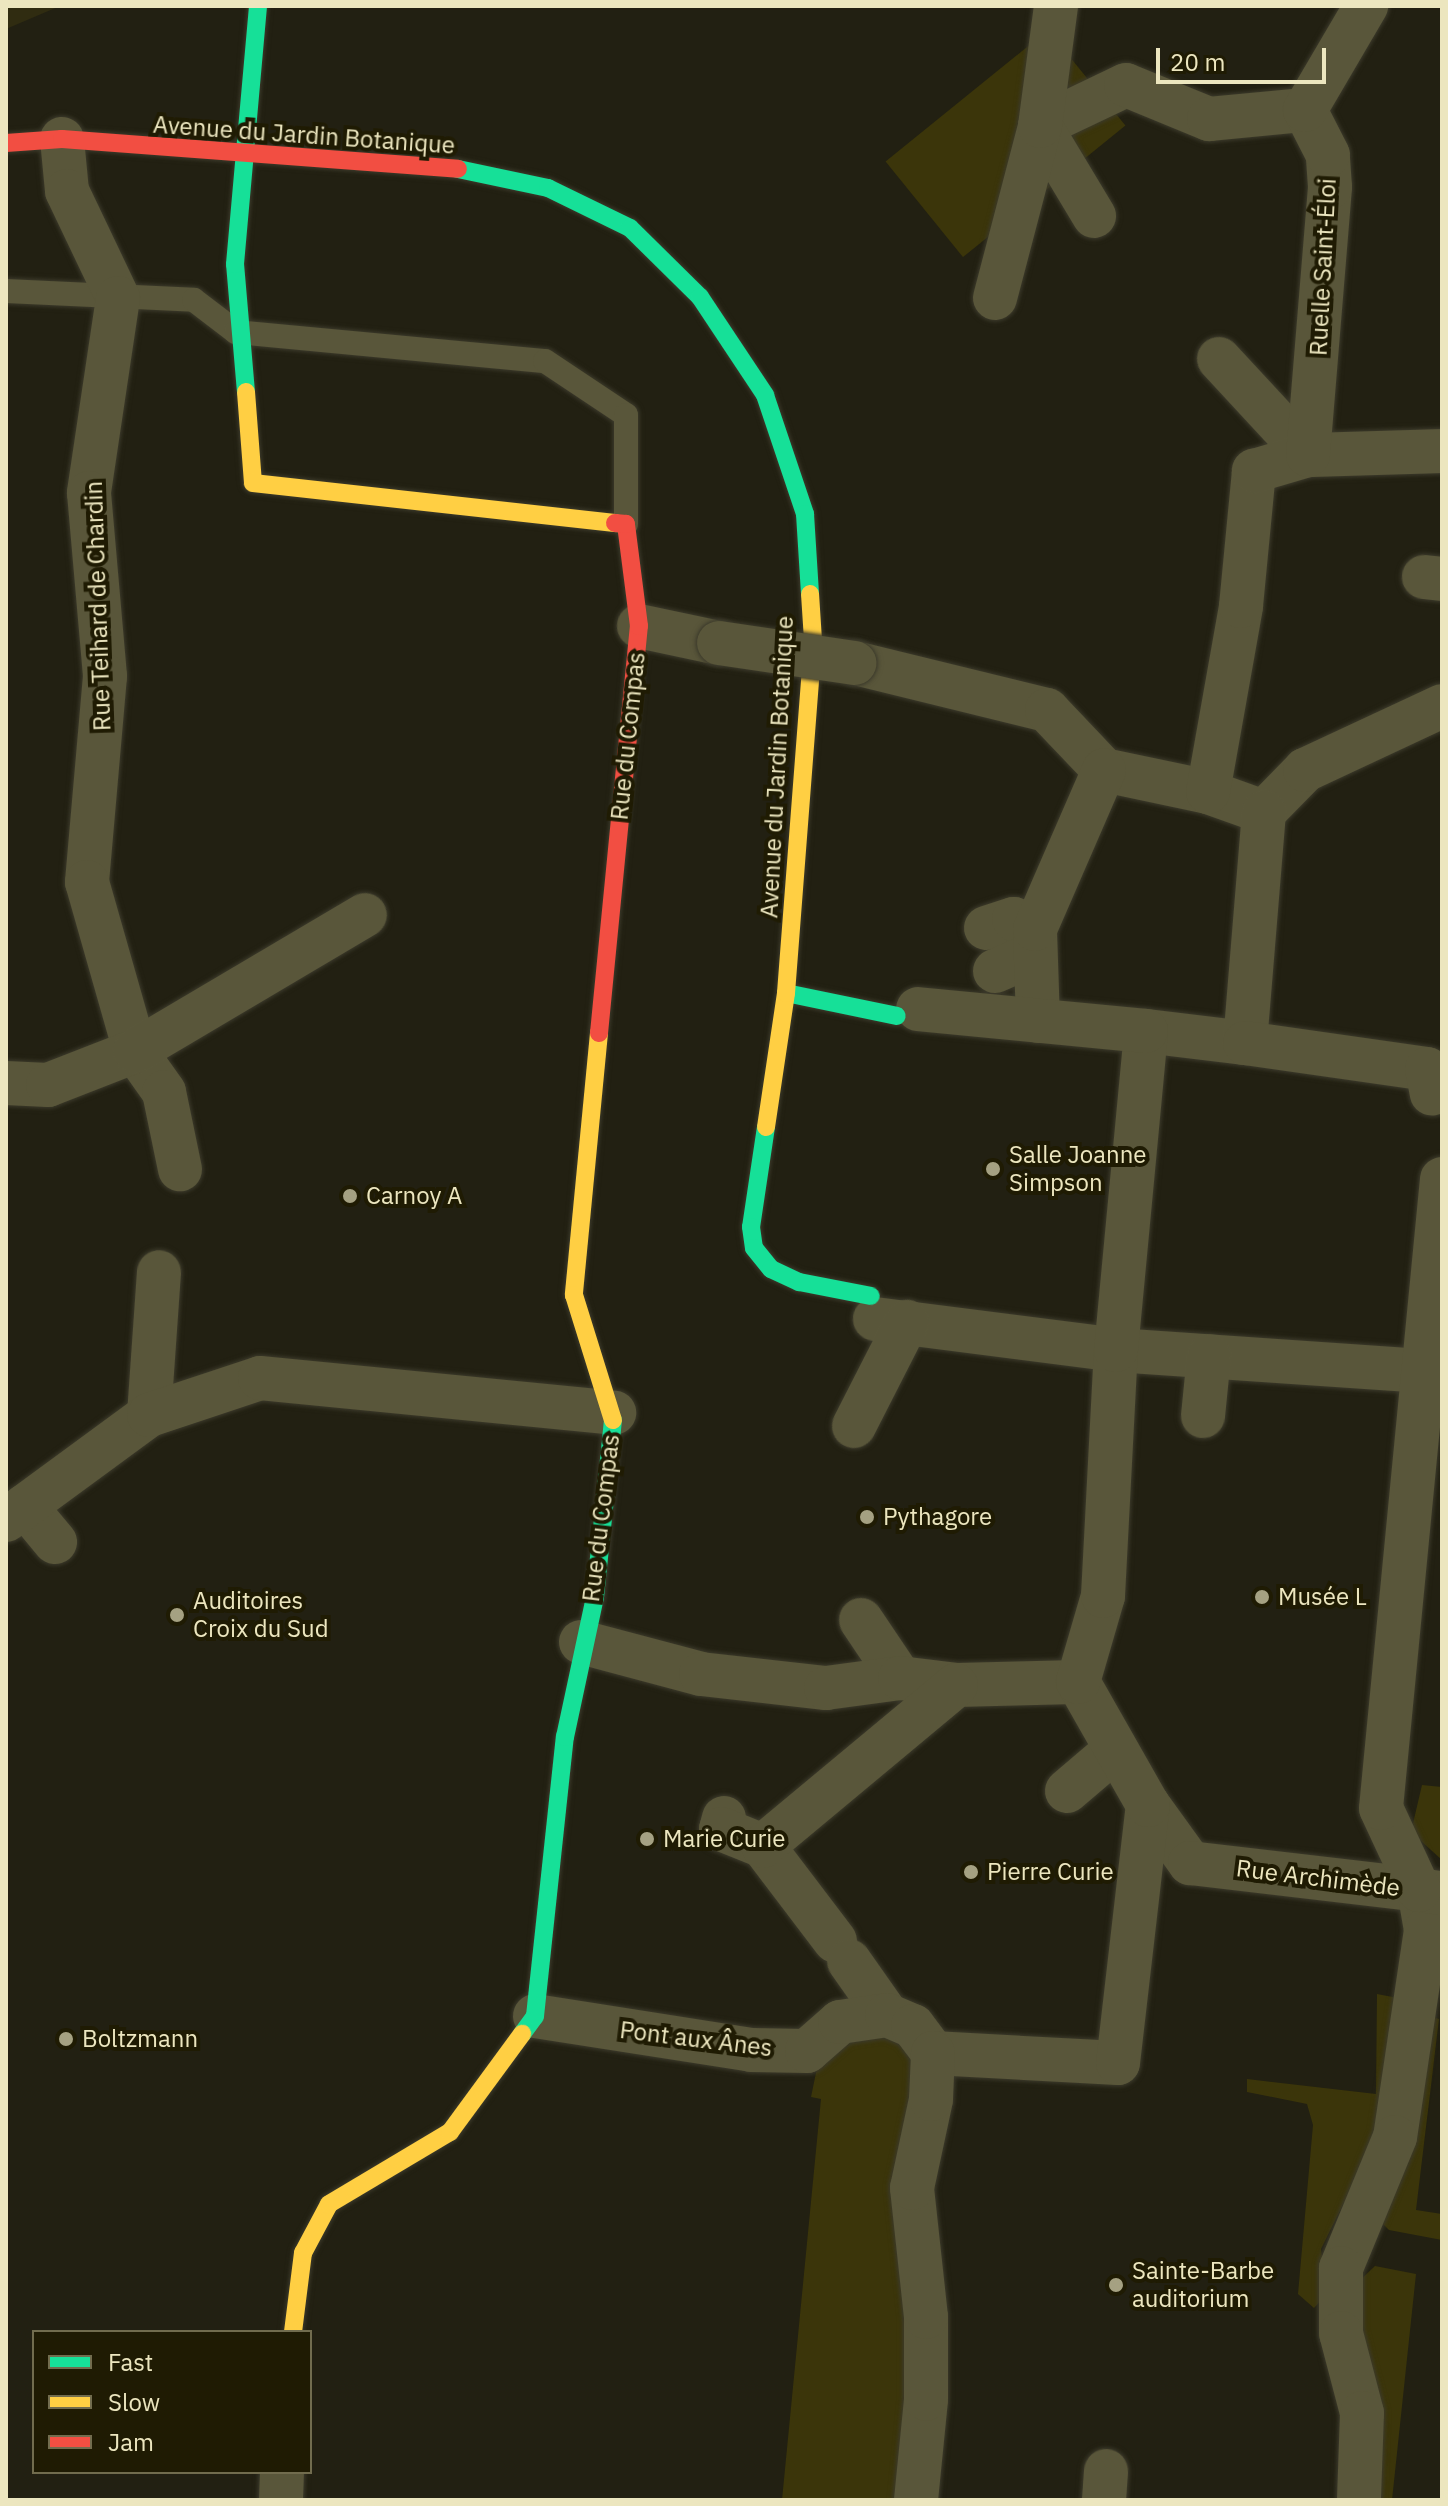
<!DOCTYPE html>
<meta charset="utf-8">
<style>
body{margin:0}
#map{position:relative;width:1448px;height:2506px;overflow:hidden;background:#222012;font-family:"IBM Plex Sans",sans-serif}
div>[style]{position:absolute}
.built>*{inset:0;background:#302c11}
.green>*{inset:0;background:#3b350a;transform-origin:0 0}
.roads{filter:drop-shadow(0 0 2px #3c3a2b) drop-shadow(0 0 2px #3c3a2b)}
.lane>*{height:24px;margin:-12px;padding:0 12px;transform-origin:12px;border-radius:12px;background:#59563a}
.street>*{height:44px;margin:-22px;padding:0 22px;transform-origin:22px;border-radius:22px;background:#59563a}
.fast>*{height:18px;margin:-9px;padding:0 9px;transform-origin:9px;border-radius:9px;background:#16e098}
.slow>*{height:18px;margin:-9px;padding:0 9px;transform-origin:9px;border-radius:9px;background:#ffcf43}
.jam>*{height:18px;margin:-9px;padding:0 9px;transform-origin:9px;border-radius:9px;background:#f24e42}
.bridges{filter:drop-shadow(0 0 2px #3c3a2b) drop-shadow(0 0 2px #3c3a2b)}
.street-bridge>*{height:44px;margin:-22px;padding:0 22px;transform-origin:22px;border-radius:22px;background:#59563a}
.dots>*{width:22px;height:22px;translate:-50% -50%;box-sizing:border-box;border:4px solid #1f1b03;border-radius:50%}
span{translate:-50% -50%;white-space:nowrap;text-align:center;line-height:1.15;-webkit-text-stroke:8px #1f1b03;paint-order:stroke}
.street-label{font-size:24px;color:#ece6bf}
.poi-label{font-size:24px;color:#ece6bf}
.left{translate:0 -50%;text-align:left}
.frame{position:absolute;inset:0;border:8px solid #ece6bf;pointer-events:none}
.legend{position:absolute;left:32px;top:2330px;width:280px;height:144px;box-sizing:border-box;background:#1f1b03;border:2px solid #716c4e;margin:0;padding:10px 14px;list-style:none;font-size:24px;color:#ece6bf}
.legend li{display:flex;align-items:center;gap:16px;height:40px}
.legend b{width:40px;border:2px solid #716c4e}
.scale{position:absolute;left:1156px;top:48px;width:170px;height:36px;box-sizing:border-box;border:4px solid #ece6bf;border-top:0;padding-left:10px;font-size:24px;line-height:28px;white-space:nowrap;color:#ece6bf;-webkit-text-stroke:6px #1f1b03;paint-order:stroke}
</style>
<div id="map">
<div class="built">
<div style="clip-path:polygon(6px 6px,60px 6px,6px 29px)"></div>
</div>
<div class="green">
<div style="left:1048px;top:30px;width:123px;height:209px;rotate:51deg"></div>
<div style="clip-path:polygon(1422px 1785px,1442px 1787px,1442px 1860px,1411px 1832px)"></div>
<div style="clip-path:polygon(1377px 1994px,1403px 1999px,1378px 2134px,1321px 2249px,1327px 2294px,1314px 2308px,1298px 2294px,1313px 2125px,1307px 2104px,1247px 2092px,1247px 2079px,1376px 2094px)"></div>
<div style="clip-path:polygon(1432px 2017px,1439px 2019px,1416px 2210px,1442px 2214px,1442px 2240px,1389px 2230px,1376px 2217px)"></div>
<div style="clip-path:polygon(849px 2031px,905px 2039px,922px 2075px,900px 2500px,782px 2500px,821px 2099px,811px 2097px,818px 2063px)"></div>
<div style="clip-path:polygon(1375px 2266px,1416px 2274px,1392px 2500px,1372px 2500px,1359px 2331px,1357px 2283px)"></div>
</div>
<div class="roads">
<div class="lane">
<div style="left:6px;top:291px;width:188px;rotate:2.7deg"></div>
<div style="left:194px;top:300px;width:53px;rotate:37.3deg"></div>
<div style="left:236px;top:332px;width:310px;rotate:5.4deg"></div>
<div style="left:545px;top:361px;width:97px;rotate:33.7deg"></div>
<div style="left:626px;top:415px;width:109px;rotate:90deg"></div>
</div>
<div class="street">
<div style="left:1040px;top:126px;width:95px;rotate:-25.5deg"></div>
<div style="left:1126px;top:85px;width:90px;rotate:22.3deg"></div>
<div style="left:1209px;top:119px;width:96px;rotate:-5.4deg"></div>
<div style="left:1040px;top:126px;width:105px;rotate:59deg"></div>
<div style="left:62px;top:139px;width:52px;rotate:84.5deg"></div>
<div style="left:67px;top:191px;width:119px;rotate:64.5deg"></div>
<div style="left:118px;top:298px;width:197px;rotate:98.5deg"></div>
<div style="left:89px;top:493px;width:184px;rotate:85deg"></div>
<div style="left:105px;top:676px;width:207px;rotate:95deg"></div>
<div style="left:87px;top:882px;width:176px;rotate:74.1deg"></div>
<div style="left:135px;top:1051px;width:50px;rotate:54.7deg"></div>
<div style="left:164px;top:1092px;width:79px;rotate:78.3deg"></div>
<div style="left:995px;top:298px;width:178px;rotate:-75.3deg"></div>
<div style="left:1040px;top:126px;width:121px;rotate:-82.4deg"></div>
<div style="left:1219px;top:359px;width:131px;rotate:47.2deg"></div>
<div style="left:1308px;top:455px;width:134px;rotate:-1.7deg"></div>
<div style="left:1424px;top:577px;width:18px;rotate:6deg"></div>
<div style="left:639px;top:626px;width:82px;rotate:12deg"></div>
<div style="left:855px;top:663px;width:198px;rotate:13.8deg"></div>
<div style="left:1047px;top:710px;width:83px;rotate:46.5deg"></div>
<div style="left:1104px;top:770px;width:106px;rotate:11.9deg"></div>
<div style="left:1208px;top:792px;width:59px;rotate:19.7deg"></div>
<div style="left:1264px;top:812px;width:59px;rotate:-45.7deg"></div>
<div style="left:1305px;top:770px;width:151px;rotate:-25deg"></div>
<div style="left:1208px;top:792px;width:189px;rotate:-79.9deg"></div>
<div style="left:1241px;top:606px;width:136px;rotate:-84.5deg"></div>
<div style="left:1254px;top:471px;width:56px;rotate:-16.5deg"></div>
<div style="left:1308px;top:455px;width:269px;rotate:-85.3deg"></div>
<div style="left:1330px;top:187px;width:32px;rotate:-94deg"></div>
<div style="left:1328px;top:155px;width:51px;rotate:-117.1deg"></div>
<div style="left:1305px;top:110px;width:121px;rotate:-59.6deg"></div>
<div style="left:986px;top:928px;width:29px;rotate:-18deg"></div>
<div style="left:1014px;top:919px;width:23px;rotate:25deg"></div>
<div style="left:995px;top:971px;width:40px;rotate:-23.4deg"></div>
<div style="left:1038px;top:1021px;width:92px;rotate:-91.9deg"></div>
<div style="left:1035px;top:929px;width:173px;rotate:-66.5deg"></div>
<div style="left:1146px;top:1031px;width:100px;rotate:6.9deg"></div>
<div style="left:1245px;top:1043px;width:232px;rotate:-85.3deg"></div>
<div style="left:1245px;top:1043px;width:184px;rotate:8.1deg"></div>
<div style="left:1427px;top:1069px;width:25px;rotate:79deg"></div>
<div style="left:6px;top:1083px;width:42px;rotate:2.7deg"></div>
<div style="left:48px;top:1085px;width:93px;rotate:-21.3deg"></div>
<div style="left:135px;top:1051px;width:267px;rotate:-30.6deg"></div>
<div style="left:875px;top:1319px;width:243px;rotate:7.3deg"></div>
<div style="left:1116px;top:1350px;width:327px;rotate:3.9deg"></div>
<div style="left:149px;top:1415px;width:143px;rotate:-86deg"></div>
<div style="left:1203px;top:1416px;width:60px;rotate:-84.3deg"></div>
<div style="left:854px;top:1426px;width:117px;rotate:-63deg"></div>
<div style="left:25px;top:1506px;width:47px;rotate:50.2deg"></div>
<div style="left:6px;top:1520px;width:177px;rotate:-36.3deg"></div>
<div style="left:149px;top:1415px;width:117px;rotate:-18.4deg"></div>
<div style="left:260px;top:1378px;width:356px;rotate:5.6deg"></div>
<div style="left:861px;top:1620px;width:70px;rotate:56.1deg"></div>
<div style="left:581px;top:1642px;width:124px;rotate:14.9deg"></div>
<div style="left:701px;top:1674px;width:126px;rotate:6.4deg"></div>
<div style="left:826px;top:1688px;width:75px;rotate:-7.7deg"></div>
<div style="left:900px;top:1678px;width:56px;rotate:7.1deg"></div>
<div style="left:956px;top:1685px;width:122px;rotate:-1.4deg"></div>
<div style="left:1067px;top:1791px;width:62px;rotate:-40.4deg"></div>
<div style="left:1148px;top:1805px;width:72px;rotate:54.1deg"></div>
<div style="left:1190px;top:1863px;width:231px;rotate:6.7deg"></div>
<div style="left:1419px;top:1890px;width:41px;rotate:80.1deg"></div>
<div style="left:1426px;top:1930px;width:209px;rotate:98.5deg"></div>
<div style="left:1395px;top:2137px;width:142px;rotate:112.4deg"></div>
<div style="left:1341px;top:2268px;width:65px;rotate:90deg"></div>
<div style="left:1341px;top:2333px;width:83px;rotate:75.3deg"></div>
<div style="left:1362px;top:2413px;width:87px;rotate:92deg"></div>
<div style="left:724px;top:1818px;width:11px;rotate:105deg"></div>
<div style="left:721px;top:1829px;width:45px;rotate:22deg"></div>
<div style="left:763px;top:1846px;width:119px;rotate:52.8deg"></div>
<div style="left:763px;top:1846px;width:251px;rotate:-39.8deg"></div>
<div style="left:1440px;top:1893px;width:21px;rotate:-172deg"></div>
<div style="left:1419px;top:1890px;width:90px;rotate:-114.9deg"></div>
<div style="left:1381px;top:1808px;width:632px;rotate:-84.46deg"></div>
<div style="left:849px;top:1961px;width:66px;rotate:54.9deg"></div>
<div style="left:535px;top:2016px;width:219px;rotate:8.9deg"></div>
<div style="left:751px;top:2050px;width:56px;rotate:1deg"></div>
<div style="left:807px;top:2051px;width:44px;rotate:-41.3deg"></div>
<div style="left:840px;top:2022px;width:48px;rotate:-8.5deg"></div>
<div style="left:887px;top:2015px;width:28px;rotate:23deg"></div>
<div style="left:913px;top:2026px;width:34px;rotate:53deg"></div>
<div style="left:933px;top:2053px;width:185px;rotate:3.1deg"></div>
<div style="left:1118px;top:2063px;width:260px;rotate:-83.4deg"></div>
<div style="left:1148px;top:1805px;width:142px;rotate:-119.6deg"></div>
<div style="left:1078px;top:1682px;width:90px;rotate:-73.8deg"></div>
<div style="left:1103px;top:1596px;width:246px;rotate:-87deg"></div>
<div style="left:1116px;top:1350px;width:320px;rotate:-84.6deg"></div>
<div style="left:1146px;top:1031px;width:229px;rotate:-174.5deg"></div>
<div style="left:281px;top:2500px;width:28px;rotate:-88deg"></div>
<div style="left:916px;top:2500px;width:101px;rotate:-84.3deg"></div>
<div style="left:926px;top:2399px;width:82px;rotate:-90deg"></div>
<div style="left:926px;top:2317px;width:130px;rotate:-96.2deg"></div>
<div style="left:912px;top:2188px;width:91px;rotate:-77.9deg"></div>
<div style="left:931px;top:2099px;width:46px;rotate:-87.5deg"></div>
<div style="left:1104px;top:2500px;width:29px;rotate:-86deg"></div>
</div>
<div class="fast">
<div style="left:458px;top:169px;width:92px;rotate:11.9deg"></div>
<div style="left:548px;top:188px;width:91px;rotate:26deg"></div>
<div style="left:630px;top:228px;width:98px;rotate:44.6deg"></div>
<div style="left:700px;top:297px;width:118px;rotate:56.4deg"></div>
<div style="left:765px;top:395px;width:126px;rotate:71.4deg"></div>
<div style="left:805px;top:514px;width:80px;rotate:86.4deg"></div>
<div style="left:246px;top:392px;width:128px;rotate:-94.9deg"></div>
<div style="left:235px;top:264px;width:259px;rotate:-84.9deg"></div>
<div style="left:786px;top:993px;width:113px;rotate:11.7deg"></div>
<div style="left:766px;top:1127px;width:101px;rotate:98.5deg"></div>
<div style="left:751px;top:1227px;width:21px;rotate:82deg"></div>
<div style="left:754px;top:1248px;width:27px;rotate:51deg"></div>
<div style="left:771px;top:1269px;width:31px;rotate:25deg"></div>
<div style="left:799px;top:1282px;width:73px;rotate:11deg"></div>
<div style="left:522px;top:2034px;width:22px;rotate:-54deg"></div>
<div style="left:535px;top:2016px;width:281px;rotate:-83.9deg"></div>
<div style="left:565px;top:1737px;width:143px;rotate:-77.9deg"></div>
<div style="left:595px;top:1597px;width:178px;rotate:-84.2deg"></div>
</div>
<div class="slow">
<div style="left:246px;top:392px;width:91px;rotate:85.6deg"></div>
<div style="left:253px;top:483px;width:364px;rotate:6.3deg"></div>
<div style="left:599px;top:1033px;width:263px;rotate:95.5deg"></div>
<div style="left:574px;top:1295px;width:131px;rotate:72.7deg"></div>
<div style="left:766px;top:1127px;width:135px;rotate:-81.5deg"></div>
<div style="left:786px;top:993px;width:354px;rotate:-85.6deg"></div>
<div style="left:813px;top:640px;width:46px;rotate:-93.7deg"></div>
<div style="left:293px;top:2332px;width:80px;rotate:-82.8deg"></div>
<div style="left:303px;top:2253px;width:55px;rotate:-62deg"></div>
<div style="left:329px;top:2204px;width:141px;rotate:-30.8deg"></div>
<div style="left:450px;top:2132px;width:122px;rotate:-53.7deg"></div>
</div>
<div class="jam">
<div style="left:6px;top:143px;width:56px;rotate:-4.1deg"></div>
<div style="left:62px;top:139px;width:397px;rotate:4.3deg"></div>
<div style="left:599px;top:1033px;width:409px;rotate:-84.4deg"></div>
<div style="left:639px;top:626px;width:103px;rotate:-97.3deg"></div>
<div style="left:626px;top:524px;width:11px;rotate:-175deg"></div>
</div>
</div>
<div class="bridges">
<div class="street-bridge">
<div style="left:719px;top:643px;width:137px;rotate:8.4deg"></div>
</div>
</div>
<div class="dots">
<div style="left:993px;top:1169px;background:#a5a182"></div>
<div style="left:350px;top:1196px;background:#a5a182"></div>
<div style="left:867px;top:1517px;background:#a5a182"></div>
<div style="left:1262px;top:1597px;background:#a5a182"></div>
<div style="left:177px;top:1615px;background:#a5a182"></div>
<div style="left:647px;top:1839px;background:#a5a182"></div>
<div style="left:971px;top:1872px;background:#a5a182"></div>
<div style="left:66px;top:2039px;background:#a5a182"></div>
<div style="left:1116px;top:2285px;background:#a5a182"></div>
</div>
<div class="street-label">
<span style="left:304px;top:135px;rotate:4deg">Avenue du Jardin Botanique</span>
<span style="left:1323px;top:267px;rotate:-87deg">Ruelle Saint-Éloi</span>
<span style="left:98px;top:606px;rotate:-92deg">Rue Teihard de Chardin</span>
<span style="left:628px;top:736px;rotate:-84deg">Rue du Compas</span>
<span style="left:777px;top:767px;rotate:-87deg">Avenue du Jardin Botanique</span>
<span style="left:601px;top:1518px;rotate:-83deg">Rue du Compas</span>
<span style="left:1318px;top:1878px;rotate:7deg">Rue Archimède</span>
<span style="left:696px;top:2039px;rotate:7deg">Pont aux Ânes</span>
</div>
<div class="poi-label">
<span class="left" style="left:1009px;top:1169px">Salle Joanne<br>Simpson</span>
<span class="left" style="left:366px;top:1196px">Carnoy A</span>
<span class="left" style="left:883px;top:1517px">Pythagore</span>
<span class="left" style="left:1278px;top:1597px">Musée L</span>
<span class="left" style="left:193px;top:1615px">Auditoires<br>Croix du Sud</span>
<span class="left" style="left:663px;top:1839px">Marie Curie</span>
<span class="left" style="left:987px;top:1872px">Pierre Curie</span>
<span class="left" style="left:82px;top:2039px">Boltzmann</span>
<span class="left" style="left:1132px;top:2285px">Sainte-Barbe<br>auditorium</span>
</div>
<div class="frame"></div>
<ul class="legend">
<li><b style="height:10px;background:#16e098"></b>Fast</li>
<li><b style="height:10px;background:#ffcf43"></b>Slow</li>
<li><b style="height:10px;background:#f24e42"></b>Jam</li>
</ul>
<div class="scale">20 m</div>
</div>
